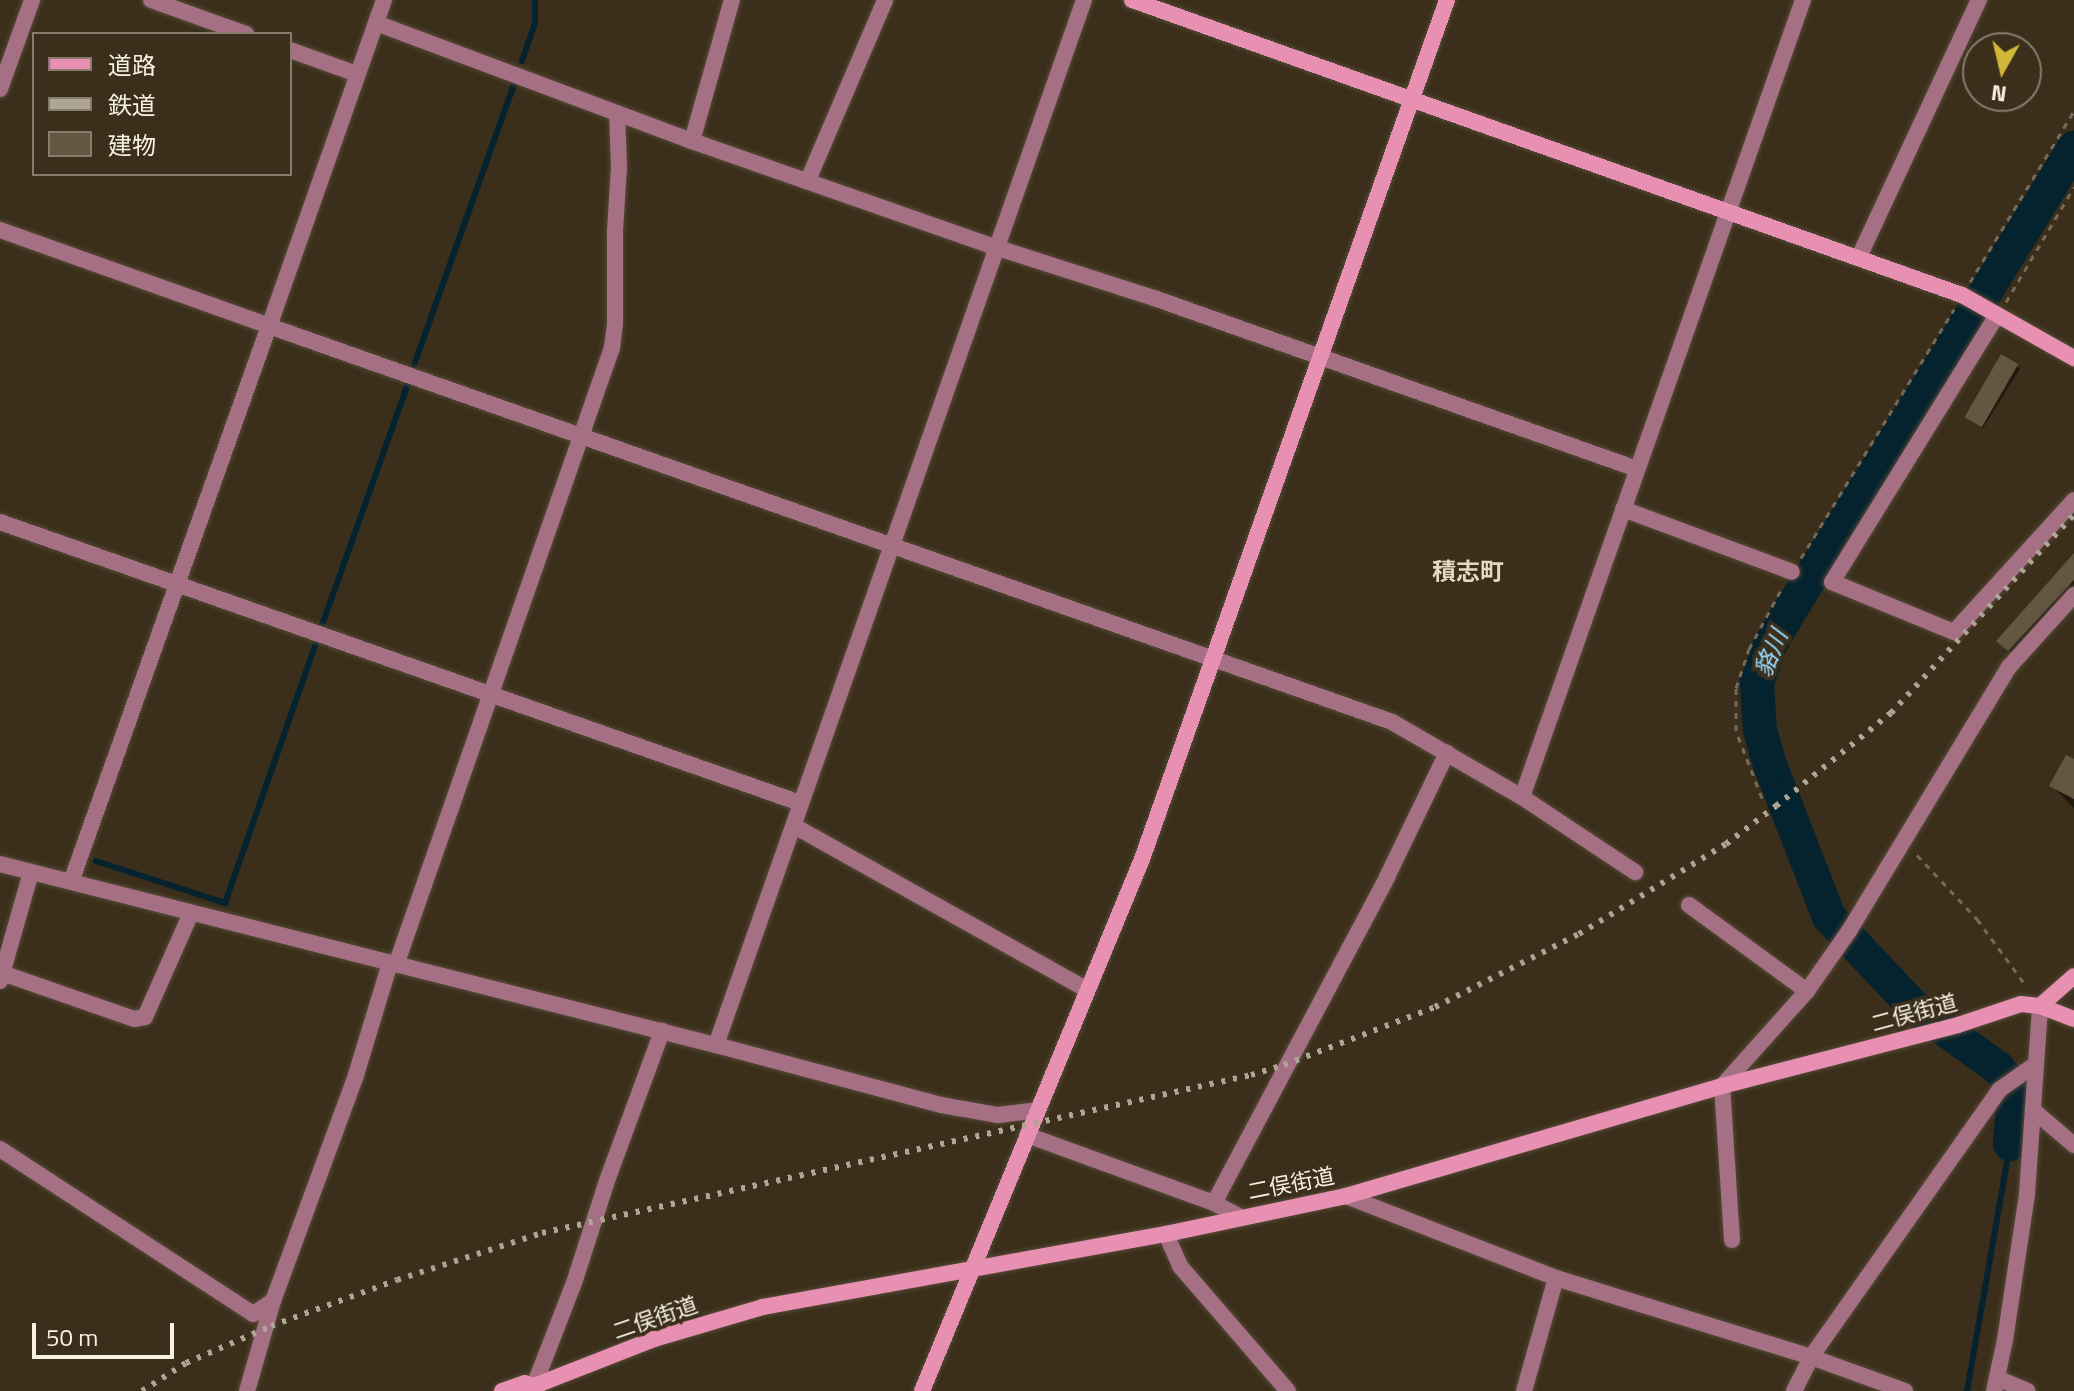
<!DOCTYPE html>
<meta charset="utf-8">
<style>
body{margin:0}
#map{position:relative;width:2074px;height:1391px;overflow:hidden;background:#3b2f1b;font-family:"Titillium Web","Noto Sans JP",sans-serif}
div>[style]{position:absolute}
.shadow>*{inset:0;background:#0007}
.stream>*{height:6px;margin:-3px;padding:0 3px;transform-origin:3px;border-radius:3px;background:#05222f}
.river>*{height:34px;margin:-17px;padding:0 17px;transform-origin:17px;border-radius:17px;background:#05222f}
.building>*{inset:0;background:#645742;transform-origin:0 0}
.path>*{height:3px;margin-top:-1.5px;transform-origin:0;background:repeating-linear-gradient(90deg,#746a58 0 6px,transparent 0 12px)}
.roads{filter:drop-shadow(0 0 2px #554a37) drop-shadow(0 0 2px #554a37)}
.street>*{height:16px;margin:-8px;padding:0 8px;transform-origin:8px;border-radius:8px;background:#a56f84}
.secondary>*{height:16px;margin:-8px;padding:0 8px;transform-origin:8px;border-radius:8px;background:#e790b2}
.rail>*{height:6px;margin-top:-3px;transform-origin:0;background:repeating-linear-gradient(90deg,#aea595 0 4px,transparent 0 12px)}
span{translate:-50% -50%;white-space:nowrap;text-align:center;line-height:1.15;-webkit-text-stroke:7px #3b2f1b;paint-order:stroke}
.street-label{font-size:22px;color:#f7f0e3}
.neighbourhood-label{font-size:24px;color:#e6d7be;font-weight:700}
.water-label{font-size:24px;color:#99dafd;font-style:italic}
.legend{position:absolute;left:32px;top:32px;width:260px;height:144px;box-sizing:border-box;background:#3b2f1b;border:2px solid #867c6b;margin:0;padding:10px 14px;list-style:none;font-size:24px;color:#f7f0e3}
.legend li{display:flex;align-items:center;gap:16px;height:40px}
.legend b{width:40px;border:2px solid #867c6b}
.north{position:absolute;left:1962px;top:32px;width:80px;height:80px;box-sizing:border-box;background:#3b2f1b;border:2px solid #867c6b;border-radius:50%;rotate:188deg;font-size:22px;font-weight:700;line-height:32px;text-align:center;color:#f7f0e3}
.north::after{content:'';display:block;margin:auto;width:28px;height:36px;background:#d1b736;clip-path:polygon(50% 0,100% 100%,50% 72%,0 100%)}
.scale{position:absolute;left:32px;top:1323px;width:142px;height:36px;box-sizing:border-box;border:4px solid #f7f0e3;border-top:0;padding-left:10px;font-size:24px;line-height:28px;white-space:nowrap;color:#f7f0e3;-webkit-text-stroke:6px #3b2f1b;paint-order:stroke}
</style>
<div id="map">
<div class="shadow">
<div style="clip-path:polygon(2002px 356px,2020px 369px,1983px 428px,1968px 419px)"></div>
<div style="clip-path:polygon(2074px 553px,2074px 586px,2013px 653px,1999px 641px)"></div>
<div style="clip-path:polygon(2074px 762px,2074px 808px,2052px 786px)"></div>
</div>
<div class="stream">
<div style="left:522px;top:61px;width:40px;rotate:-71.1deg"></div>
<div style="left:535px;top:23px;width:23px;rotate:-90deg"></div>
<div style="left:413px;top:368px;width:301px;rotate:-70.4deg"></div>
<div style="left:321px;top:628px;width:260px;rotate:-70.4deg"></div>
<div style="left:96px;top:861px;width:136px;rotate:18deg"></div>
<div style="left:225px;top:903px;width:278px;rotate:-70.7deg"></div>
<div style="left:1967px;top:1391px;width:251px;rotate:-80.1deg"></div>
</div>
<div class="river">
<div style="left:2010px;top:1144px;width:56px;rotate:-85.9deg"></div>
<div style="left:2014px;top:1088px;width:26px;rotate:-129deg"></div>
<div style="left:1998px;top:1068px;width:102px;rotate:-144.1deg"></div>
<div style="left:1915px;top:1008px;width:125px;rotate:-133.4deg"></div>
<div style="left:1829px;top:917px;width:163px;rotate:-111.2deg"></div>
<div style="left:1770px;top:765px;width:35px;rotate:-106deg"></div>
<div style="left:1760px;top:731px;width:48px;rotate:-93.6deg"></div>
<div style="left:1757px;top:683px;width:40px;rotate:-71.1deg"></div>
<div style="left:1770px;top:645px;width:30px;rotate:-60deg"></div>
<div style="left:1785px;top:619px;width:553px;rotate:-58.47deg"></div>
</div>
<div class="building">
<div style="left:2001px;top:354px;width:20px;height:73px;rotate:30deg"></div>
<div style="clip-path:polygon(2074px 553px,2074px 580px,2008px 651px,1996px 641px)"></div>
<div style="clip-path:polygon(2066px 755px,2074px 759px,2074px 799px,2049px 786px)"></div>
</div>
<div class="path">
<div style="left:1970px;top:282px;width:200px;rotate:-58.7deg"></div>
<div style="left:2006px;top:302px;width:134px;rotate:-59.4deg"></div>
<div style="left:1801px;top:558px;width:292px;rotate:-58.4deg"></div>
<div style="left:1762px;top:798px;width:72px;rotate:-111.2deg"></div>
<div style="left:1736px;top:731px;width:43px;rotate:-90deg"></div>
<div style="left:1736px;top:688px;width:41px;rotate:-71.6deg"></div>
<div style="left:1749px;top:649px;width:69px;rotate:-61.6deg"></div>
<div style="left:1917px;top:855px;width:88px;rotate:46.8deg"></div>
<div style="left:1977px;top:919px;width:84px;rotate:53.7deg"></div>
</div>
<div class="roads">
<div class="street">
<div style="left:151px;top:0;width:101px;rotate:19.7deg"></div>
<div style="left:384px;top:0;width:346px;rotate:109.4deg"></div>
<div style="left:269px;top:326px;width:1191px;rotate:19.42deg"></div>
<div style="left:1392px;top:722px;width:150px;rotate:30deg"></div>
<div style="left:1522px;top:797px;width:845px;rotate:-70.58deg"></div>
<div style="left:376px;top:23px;width:337px;rotate:20.5deg"></div>
<div style="left:692px;top:141px;width:321px;rotate:19.3deg"></div>
<div style="left:995px;top:247px;width:167px;rotate:17.8deg"></div>
<div style="left:1154px;top:298px;width:512px;rotate:19.5deg"></div>
<div style="left:290px;top:50px;width:71px;rotate:19.7deg"></div>
<div style="left:0;top:89px;width:95px;rotate:-70.2deg"></div>
<div style="left:692px;top:141px;width:147px;rotate:-74.2deg"></div>
<div style="left:808px;top:180px;width:196px;rotate:-66.8deg"></div>
<div style="left:0;top:230px;width:286px;rotate:19.6deg"></div>
<div style="left:269px;top:326px;width:590px;rotate:109.6deg"></div>
<div style="left:1859px;top:257px;width:284px;rotate:-65deg"></div>
<div style="left:1997px;top:315px;width:314px;rotate:121.7deg"></div>
<div style="left:1832px;top:582px;width:132px;rotate:22.3deg"></div>
<div style="left:1954px;top:632px;width:178px;rotate:-47.7deg"></div>
<div style="left:1623px;top:509px;width:180px;rotate:20.4deg"></div>
<div style="left:0;top:522px;width:848px;rotate:19.35deg"></div>
<div style="left:1522px;top:797px;width:136px;rotate:33.6deg"></div>
<div style="left:794px;top:826px;width:336px;rotate:29.2deg"></div>
<div style="left:0;top:864px;width:739px;rotate:14.19deg"></div>
<div style="left:716px;top:1045px;width:233px;rotate:14.9deg"></div>
<div style="left:941px;top:1105px;width:58px;rotate:10deg"></div>
<div style="left:998px;top:1115px;width:39px;rotate:-7deg"></div>
<div style="left:1689px;top:905px;width:146px;rotate:36.1deg"></div>
<div style="left:396px;top:965px;width:654px;rotate:-70.71deg"></div>
<div style="left:612px;top:348px;width:24px;rotate:-83deg"></div>
<div style="left:615px;top:324px;width:93px;rotate:-90deg"></div>
<div style="left:615px;top:231px;width:64px;rotate:-86.4deg"></div>
<div style="left:619px;top:167px;width:54px;rotate:-92.1deg"></div>
<div style="left:2px;top:973px;width:140px;rotate:19.2deg"></div>
<div style="left:134px;top:1019px;width:11px;rotate:-10deg"></div>
<div style="left:145px;top:1017px;width:114px;rotate:-66.1deg"></div>
<div style="left:0;top:981px;width:113px;rotate:-74.1deg"></div>
<div style="left:716px;top:1045px;width:1108px;rotate:-70.6deg"></div>
<div style="left:2033px;top:1110px;width:54px;rotate:40.5deg"></div>
<div style="left:1027px;top:1135px;width:199px;rotate:20deg"></div>
<div style="left:1214px;top:1203px;width:27px;rotate:28deg"></div>
<div style="left:0;top:1149px;width:302px;rotate:33.1deg"></div>
<div style="left:253px;top:1314px;width:24px;rotate:-33deg"></div>
<div style="left:273px;top:1301px;width:241px;rotate:-69.8deg"></div>
<div style="left:356px;top:1075px;width:117px;rotate:-73.1deg"></div>
<div style="left:1346px;top:1196px;width:225px;rotate:21.3deg"></div>
<div style="left:1556px;top:1278px;width:267px;rotate:17.2deg"></div>
<div style="left:1811px;top:1357px;width:100px;rotate:19.9deg"></div>
<div style="left:1214px;top:1203px;width:369px;rotate:-62deg"></div>
<div style="left:1387px;top:877px;width:138px;rotate:-64.2deg"></div>
<div style="left:1166px;top:1234px;width:35px;rotate:66deg"></div>
<div style="left:1180px;top:1266px;width:165px;rotate:49.2deg"></div>
<div style="left:1732px;top:1240px;width:154px;rotate:-93.7deg"></div>
<div style="left:1722px;top:1086px;width:127px;rotate:-48.2deg"></div>
<div style="left:1807px;top:991px;width:73px;rotate:-55deg"></div>
<div style="left:1849px;top:931px;width:309px;rotate:-58.8deg"></div>
<div style="left:2009px;top:667px;width:97px;rotate:-47.9deg"></div>
<div style="left:1997px;top:1378px;width:33px;rotate:23deg"></div>
<div style="left:247px;top:1391px;width:94px;rotate:-73.9deg"></div>
<div style="left:537px;top:1391px;width:6px;rotate:-121deg"></div>
<div style="left:534px;top:1386px;width:110px;rotate:-68.8deg"></div>
<div style="left:574px;top:1283px;width:110px;rotate:-72.1deg"></div>
<div style="left:608px;top:1178px;width:157px;rotate:-69.8deg"></div>
<div style="left:1524px;top:1391px;width:117px;rotate:-74.2deg"></div>
<div style="left:1794px;top:1391px;width:38px;rotate:-63deg"></div>
<div style="left:1811px;top:1357px;width:327px;rotate:-54.8deg"></div>
<div style="left:1999px;top:1090px;width:45px;rotate:-35.1deg"></div>
<div style="left:1994px;top:1391px;width:52px;rotate:-77.8deg"></div>
<div style="left:2005px;top:1340px;width:148px;rotate:-81.4deg"></div>
<div style="left:2027px;top:1194px;width:188px;rotate:-86deg"></div>
</div>
<div class="secondary">
<div style="left:1132px;top:0;width:881px;rotate:19.57deg"></div>
<div style="left:1962px;top:295px;width:129px;rotate:29.4deg"></div>
<div style="left:2040px;top:1006px;width:36px;rotate:21deg"></div>
<div style="left:502px;top:1391px;width:24px;rotate:-19deg"></div>
<div style="left:525px;top:1383px;width:9px;rotate:18deg"></div>
<div style="left:534px;top:1386px;width:129px;rotate:-21.4deg"></div>
<div style="left:654px;top:1339px;width:114px;rotate:-16.4deg"></div>
<div style="left:763px;top:1307px;width:410px;rotate:-10.3deg"></div>
<div style="left:1166px;top:1234px;width:184px;rotate:-11.9deg"></div>
<div style="left:1346px;top:1196px;width:392px;rotate:-16.3deg"></div>
<div style="left:1722px;top:1086px;width:244px;rotate:-14.5deg"></div>
<div style="left:1958px;top:1025px;width:66px;rotate:-18.4deg"></div>
<div style="left:2021px;top:1004px;width:19px;rotate:6deg"></div>
<div style="left:2040px;top:1006px;width:45px;rotate:-41.4deg"></div>
<div style="left:922px;top:1391px;width:576px;rotate:-67.53deg"></div>
<div style="left:1142px;top:859px;width:912px;rotate:-70.45deg"></div>
</div>
</div>
<div class="rail">
<div style="left:142px;top:1391px;width:52px;rotate:-32.5deg"></div>
<div style="left:186px;top:1363px;width:93px;rotate:-23.5deg"></div>
<div style="left:271px;top:1326px;width:134px;rotate:-20.1deg"></div>
<div style="left:397px;top:1280px;width:152px;rotate:-18deg"></div>
<div style="left:542px;top:1233px;width:726px;rotate:-12.56deg"></div>
<div style="left:1251px;top:1075px;width:34px;rotate:-17deg"></div>
<div style="left:1284px;top:1065px;width:162px;rotate:-21deg"></div>
<div style="left:1435px;top:1007px;width:161px;rotate:-26.9deg"></div>
<div style="left:1579px;top:934px;width:172px;rotate:-31.5deg"></div>
<div style="left:1726px;top:844px;width:63px;rotate:-37.2deg"></div>
<div style="left:1776px;top:806px;width:148px;rotate:-39deg"></div>
<div style="left:1891px;top:713px;width:270px;rotate:-47.3deg"></div>
</div>
<div class="street-label">
<span style="left:1914px;top:1013px;rotate:-15deg">二俣街道</span>
<span style="left:1291px;top:1184px;rotate:-11deg">二俣街道</span>
<span style="left:655px;top:1318px;rotate:-19deg">二俣街道</span>
</div>
<div class="neighbourhood-label">
<span style="left:1468px;top:572px">積志町</span>
</div>
<div class="water-label">
<span style="left:1771px;top:653px;rotate:-67deg">貉川</span>
</div>
<ul class="legend">
<li><b style="height:10px;background:#e790b2"></b>道路</li>
<li><b style="height:10px;background:#aea595"></b>鉄道</li>
<li><b style="height:22px;background:#645742"></b>建物</li>
</ul>
<div class="north">N</div>
<div class="scale">50 m</div>
</div>
